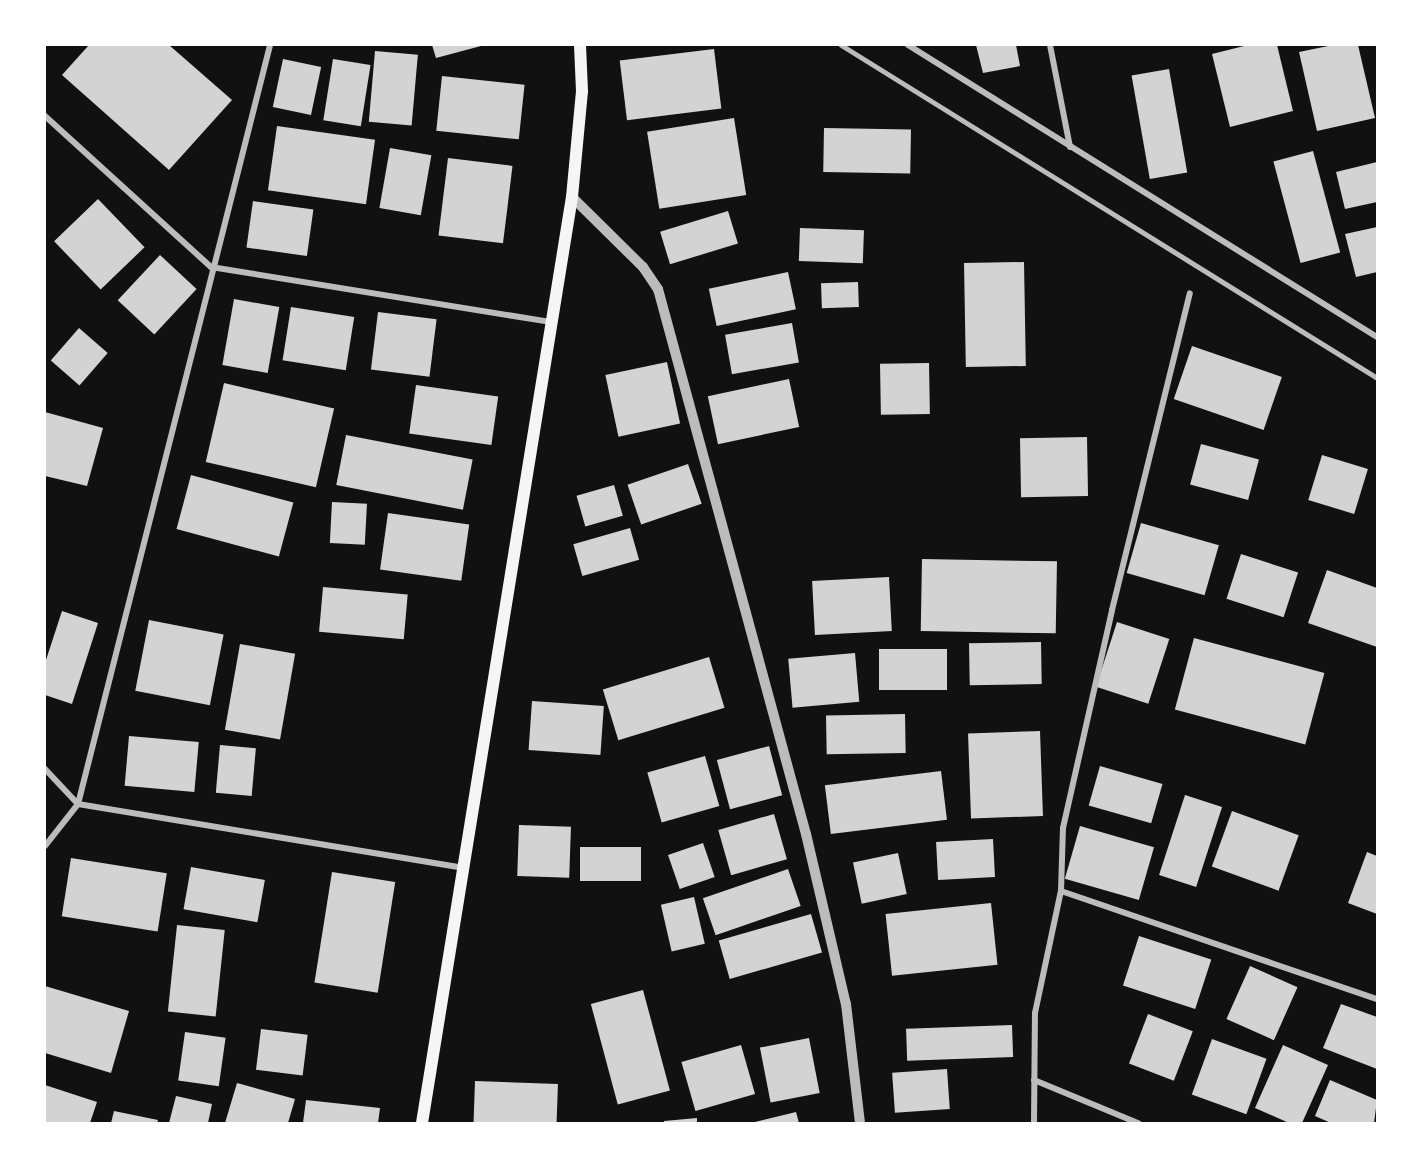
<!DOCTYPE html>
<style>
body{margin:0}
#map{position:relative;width:1422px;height:1168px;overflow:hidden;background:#111;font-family:"Noto Sans",sans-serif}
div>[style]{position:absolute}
.building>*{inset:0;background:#d3d3d3;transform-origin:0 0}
.pedestrian>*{height:5px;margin:-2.5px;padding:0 2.5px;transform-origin:2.5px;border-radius:2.5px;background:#bcbcbc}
.minor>*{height:6px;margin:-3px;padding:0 3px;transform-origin:3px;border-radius:3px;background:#bcbcbc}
.tertiary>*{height:10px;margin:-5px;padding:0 5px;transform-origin:5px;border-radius:5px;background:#bcbcbc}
.secondary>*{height:12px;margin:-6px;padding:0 6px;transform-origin:6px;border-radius:6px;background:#f5f5f5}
span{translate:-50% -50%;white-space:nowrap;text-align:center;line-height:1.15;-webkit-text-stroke:4.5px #fff;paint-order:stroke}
.frame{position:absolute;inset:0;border:46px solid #fff;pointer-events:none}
</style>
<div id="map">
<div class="building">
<div style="clip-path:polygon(89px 45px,169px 45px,232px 100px,169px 170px,62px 75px)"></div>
<div style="clip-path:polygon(432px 45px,481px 45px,481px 46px,436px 58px)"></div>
<div style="clip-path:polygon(976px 45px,1016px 45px,1020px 66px,983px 73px)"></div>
<div style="clip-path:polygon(1248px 45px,1277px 45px,1293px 111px,1230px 127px,1212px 54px)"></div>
<div style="clip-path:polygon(1333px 45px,1358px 45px,1375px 118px,1317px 131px,1299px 52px)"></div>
<div style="left:714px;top:49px;width:60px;height:95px;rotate:83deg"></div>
<div style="left:375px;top:51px;width:43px;height:71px;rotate:5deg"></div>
<div style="left:283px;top:59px;width:39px;height:49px;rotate:12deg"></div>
<div style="left:333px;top:59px;width:38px;height:62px;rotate:9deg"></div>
<div style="left:1169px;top:69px;width:105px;height:38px;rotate:80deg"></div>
<div style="left:442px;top:76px;width:83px;height:55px;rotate:6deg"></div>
<div style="left:734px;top:118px;width:78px;height:88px;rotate:81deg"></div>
<div style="left:277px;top:126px;width:99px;height:65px;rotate:8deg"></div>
<div style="left:824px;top:128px;width:87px;height:44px;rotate:1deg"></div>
<div style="left:390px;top:148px;width:42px;height:61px;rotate:10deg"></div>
<div style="left:1313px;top:151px;width:105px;height:41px;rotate:75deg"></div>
<div style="left:448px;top:158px;width:65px;height:78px;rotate:7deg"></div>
<div style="clip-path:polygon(1377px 162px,1377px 202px,1345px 209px,1336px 172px)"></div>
<div style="left:98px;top:199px;width:67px;height:61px;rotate:46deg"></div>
<div style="left:253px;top:201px;width:61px;height:47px;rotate:8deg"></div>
<div style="left:728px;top:211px;width:34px;height:71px;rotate:73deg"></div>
<div style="clip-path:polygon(1377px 227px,1377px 272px,1356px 277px,1345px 234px)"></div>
<div style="left:800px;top:228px;width:64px;height:33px;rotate:2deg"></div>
<div style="left:160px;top:255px;width:50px;height:62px;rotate:43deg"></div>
<div style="left:1024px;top:262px;width:104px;height:60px;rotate:89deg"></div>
<div style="left:788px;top:272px;width:38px;height:81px;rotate:78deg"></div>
<div style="left:858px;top:282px;width:25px;height:37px;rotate:88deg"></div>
<div style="left:234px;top:299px;width:46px;height:67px;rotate:10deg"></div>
<div style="left:291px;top:307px;width:64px;height:54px;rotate:9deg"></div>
<div style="left:378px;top:312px;width:59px;height:58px;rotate:7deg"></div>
<div style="left:792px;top:323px;width:40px;height:68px;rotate:80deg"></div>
<div style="left:79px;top:328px;width:38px;height:43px;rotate:41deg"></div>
<div style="left:1192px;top:346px;width:95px;height:56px;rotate:19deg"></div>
<div style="left:667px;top:362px;width:63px;height:63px;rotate:78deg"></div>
<div style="left:929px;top:363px;width:51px;height:49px;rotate:89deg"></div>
<div style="left:789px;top:379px;width:49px;height:83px;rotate:78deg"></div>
<div style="left:224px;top:383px;width:113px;height:81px;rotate:13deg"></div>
<div style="left:416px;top:385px;width:83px;height:49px;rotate:8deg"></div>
<div style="clip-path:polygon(45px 412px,103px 428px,87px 486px,45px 476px)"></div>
<div style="left:346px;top:435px;width:129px;height:51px;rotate:11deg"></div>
<div style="left:1087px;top:437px;width:59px;height:67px;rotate:89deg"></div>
<div style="left:1201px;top:444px;width:60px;height:42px;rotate:15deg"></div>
<div style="left:1322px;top:455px;width:48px;height:47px;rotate:17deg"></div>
<div style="left:688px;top:464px;width:42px;height:64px;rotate:71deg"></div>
<div style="left:191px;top:475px;width:106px;height:56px;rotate:15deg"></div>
<div style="left:614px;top:485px;width:32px;height:39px;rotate:74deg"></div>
<div style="left:332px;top:502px;width:35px;height:41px;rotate:3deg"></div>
<div style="left:388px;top:513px;width:82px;height:57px;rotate:8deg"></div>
<div style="left:1141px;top:523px;width:81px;height:52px;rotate:16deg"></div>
<div style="left:630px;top:528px;width:33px;height:59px;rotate:74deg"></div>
<div style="left:1241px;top:554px;width:60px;height:47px;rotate:18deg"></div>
<div style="left:922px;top:559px;width:135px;height:72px;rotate:1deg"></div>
<div style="clip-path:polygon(1327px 570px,1377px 588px,1377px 647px,1308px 623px)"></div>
<div style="left:889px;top:577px;width:54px;height:77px;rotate:87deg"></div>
<div style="left:323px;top:587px;width:85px;height:45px;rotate:5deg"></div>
<div style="clip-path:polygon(62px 611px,98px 623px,72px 704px,45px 695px,45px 663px)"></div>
<div style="left:149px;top:620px;width:76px;height:72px;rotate:11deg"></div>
<div style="left:1117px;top:622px;width:55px;height:68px;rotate:18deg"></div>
<div style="left:1194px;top:638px;width:135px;height:74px;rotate:15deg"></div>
<div style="left:1041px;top:642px;width:42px;height:72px;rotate:89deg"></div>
<div style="left:240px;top:644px;width:56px;height:87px;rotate:10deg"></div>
<div style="left:879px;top:649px;width:68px;height:41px"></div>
<div style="left:855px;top:653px;width:49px;height:67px;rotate:85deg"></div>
<div style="left:709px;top:657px;width:53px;height:111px;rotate:73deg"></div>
<div style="left:532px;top:701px;width:72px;height:49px;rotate:4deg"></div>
<div style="left:905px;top:714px;width:39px;height:79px;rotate:89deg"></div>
<div style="left:1040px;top:731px;width:85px;height:72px;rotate:88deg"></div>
<div style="left:129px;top:736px;width:70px;height:50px;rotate:5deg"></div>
<div style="left:220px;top:745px;width:36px;height:48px;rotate:5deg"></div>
<div style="left:769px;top:746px;width:51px;height:54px;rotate:75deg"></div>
<div style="left:705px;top:756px;width:52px;height:60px;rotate:74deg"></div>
<div style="left:1100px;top:766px;width:65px;height:41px;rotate:16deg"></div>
<div style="left:941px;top:771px;width:49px;height:117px;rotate:83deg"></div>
<div style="left:1185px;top:795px;width:39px;height:84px;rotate:18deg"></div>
<div style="left:1232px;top:811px;width:71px;height:59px;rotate:20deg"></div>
<div style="left:774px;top:814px;width:47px;height:58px;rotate:74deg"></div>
<div style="left:519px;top:825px;width:52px;height:51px;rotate:2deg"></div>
<div style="left:1080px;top:826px;width:77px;height:55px;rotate:16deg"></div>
<div style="left:993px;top:839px;width:38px;height:57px;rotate:87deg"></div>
<div style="left:703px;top:843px;width:36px;height:37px;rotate:71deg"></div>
<div style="left:580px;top:847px;width:61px;height:34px"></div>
<div style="clip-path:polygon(1367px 852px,1377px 856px,1377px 914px,1348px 903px)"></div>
<div style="left:898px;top:853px;width:42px;height:46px;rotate:78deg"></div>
<div style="left:71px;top:858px;width:97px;height:59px;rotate:9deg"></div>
<div style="left:191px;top:867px;width:75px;height:43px;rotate:10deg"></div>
<div style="left:788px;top:869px;width:39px;height:90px;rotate:71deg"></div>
<div style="left:332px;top:872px;width:64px;height:112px;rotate:9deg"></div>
<div style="left:694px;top:897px;width:48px;height:34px;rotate:77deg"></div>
<div style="left:991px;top:903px;width:62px;height:106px;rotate:84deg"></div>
<div style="left:811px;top:914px;width:40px;height:96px;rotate:74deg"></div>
<div style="left:177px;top:925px;width:48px;height:87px;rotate:6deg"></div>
<div style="left:1139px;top:936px;width:76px;height:52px;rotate:18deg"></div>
<div style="left:1250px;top:966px;width:52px;height:58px;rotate:24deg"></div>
<div style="clip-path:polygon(45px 986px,129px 1011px,111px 1073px,45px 1053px)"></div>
<div style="left:643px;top:990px;width:104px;height:54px;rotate:75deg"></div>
<div style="clip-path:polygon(1341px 1004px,1377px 1017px,1377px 1069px,1323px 1048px)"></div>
<div style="left:1148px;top:1014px;width:48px;height:53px;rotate:21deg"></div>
<div style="left:1012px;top:1025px;width:32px;height:106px;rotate:88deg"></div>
<div style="left:261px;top:1029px;width:47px;height:41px;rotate:7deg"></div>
<div style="left:185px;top:1032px;width:41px;height:49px;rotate:8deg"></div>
<div style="left:809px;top:1038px;width:56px;height:50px;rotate:79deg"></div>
<div style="left:1212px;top:1039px;width:58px;height:59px;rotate:20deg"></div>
<div style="left:741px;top:1045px;width:51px;height:62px;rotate:74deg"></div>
<div style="clip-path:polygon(1283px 1045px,1328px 1065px,1302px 1123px,1289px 1123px,1255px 1108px)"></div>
<div style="left:947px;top:1069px;width:40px;height:55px;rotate:86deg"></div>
<div style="clip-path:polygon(1330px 1080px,1377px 1100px,1374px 1123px,1331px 1123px,1315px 1116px)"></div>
<div style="left:475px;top:1081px;width:83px;height:42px;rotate:2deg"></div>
<div style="clip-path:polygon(237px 1083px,295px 1099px,288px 1123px,225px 1123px)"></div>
<div style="clip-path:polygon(45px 1085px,97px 1102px,90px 1123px,45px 1123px)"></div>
<div style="clip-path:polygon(176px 1096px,212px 1104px,208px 1123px,169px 1123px)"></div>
<div style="clip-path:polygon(306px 1100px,380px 1108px,378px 1123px,303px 1123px)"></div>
<div style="clip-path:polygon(114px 1111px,158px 1120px,157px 1123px,111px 1123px)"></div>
<div style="clip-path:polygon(796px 1112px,799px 1123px,755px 1123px,755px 1122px)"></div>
<div style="clip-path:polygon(697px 1118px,697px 1123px,664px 1123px,664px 1121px)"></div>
</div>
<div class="pedestrian">
<div style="left:841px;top:45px;width:631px;rotate:31.85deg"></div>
</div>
<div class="minor">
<div style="left:908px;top:45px;width:552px;rotate:31.91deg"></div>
<div style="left:1050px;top:45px;width:104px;rotate:78.9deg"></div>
<div style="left:45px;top:116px;width:224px;rotate:42.3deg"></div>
<div style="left:211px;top:267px;width:345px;rotate:9.2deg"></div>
<div style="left:45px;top:769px;width:48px;rotate:46.7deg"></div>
<div style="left:78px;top:804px;width:390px;rotate:9.4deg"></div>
<div style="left:45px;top:846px;width:53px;rotate:-51.8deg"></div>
<div style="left:78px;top:804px;width:783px;rotate:-75.8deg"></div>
<div style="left:1061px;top:891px;width:334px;rotate:18.9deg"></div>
<div style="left:1034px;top:1080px;width:113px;rotate:22.5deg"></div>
<div style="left:1034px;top:1123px;width:110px;rotate:-89.5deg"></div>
<div style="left:1035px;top:1013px;width:125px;rotate:-78deg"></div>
<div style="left:1061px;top:891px;width:63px;rotate:-88.2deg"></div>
<div style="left:1063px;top:828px;width:223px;rotate:-77.3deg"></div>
<div style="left:1112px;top:610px;width:326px;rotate:-76.2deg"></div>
</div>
<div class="tertiary">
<div style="left:572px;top:197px;width:100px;rotate:44.6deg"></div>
<div style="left:643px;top:267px;width:27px;rotate:56deg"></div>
<div style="left:658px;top:289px;width:565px;rotate:74.81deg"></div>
<div style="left:806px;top:834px;width:175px;rotate:76.8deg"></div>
<div style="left:846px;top:1004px;width:120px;rotate:83.3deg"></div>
</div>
<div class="secondary">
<div style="left:422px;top:1123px;width:938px;rotate:-80.8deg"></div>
<div style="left:572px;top:197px;width:106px;rotate:-84.6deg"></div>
<div style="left:582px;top:91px;width:46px;rotate:-92.5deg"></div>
</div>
<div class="frame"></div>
</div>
